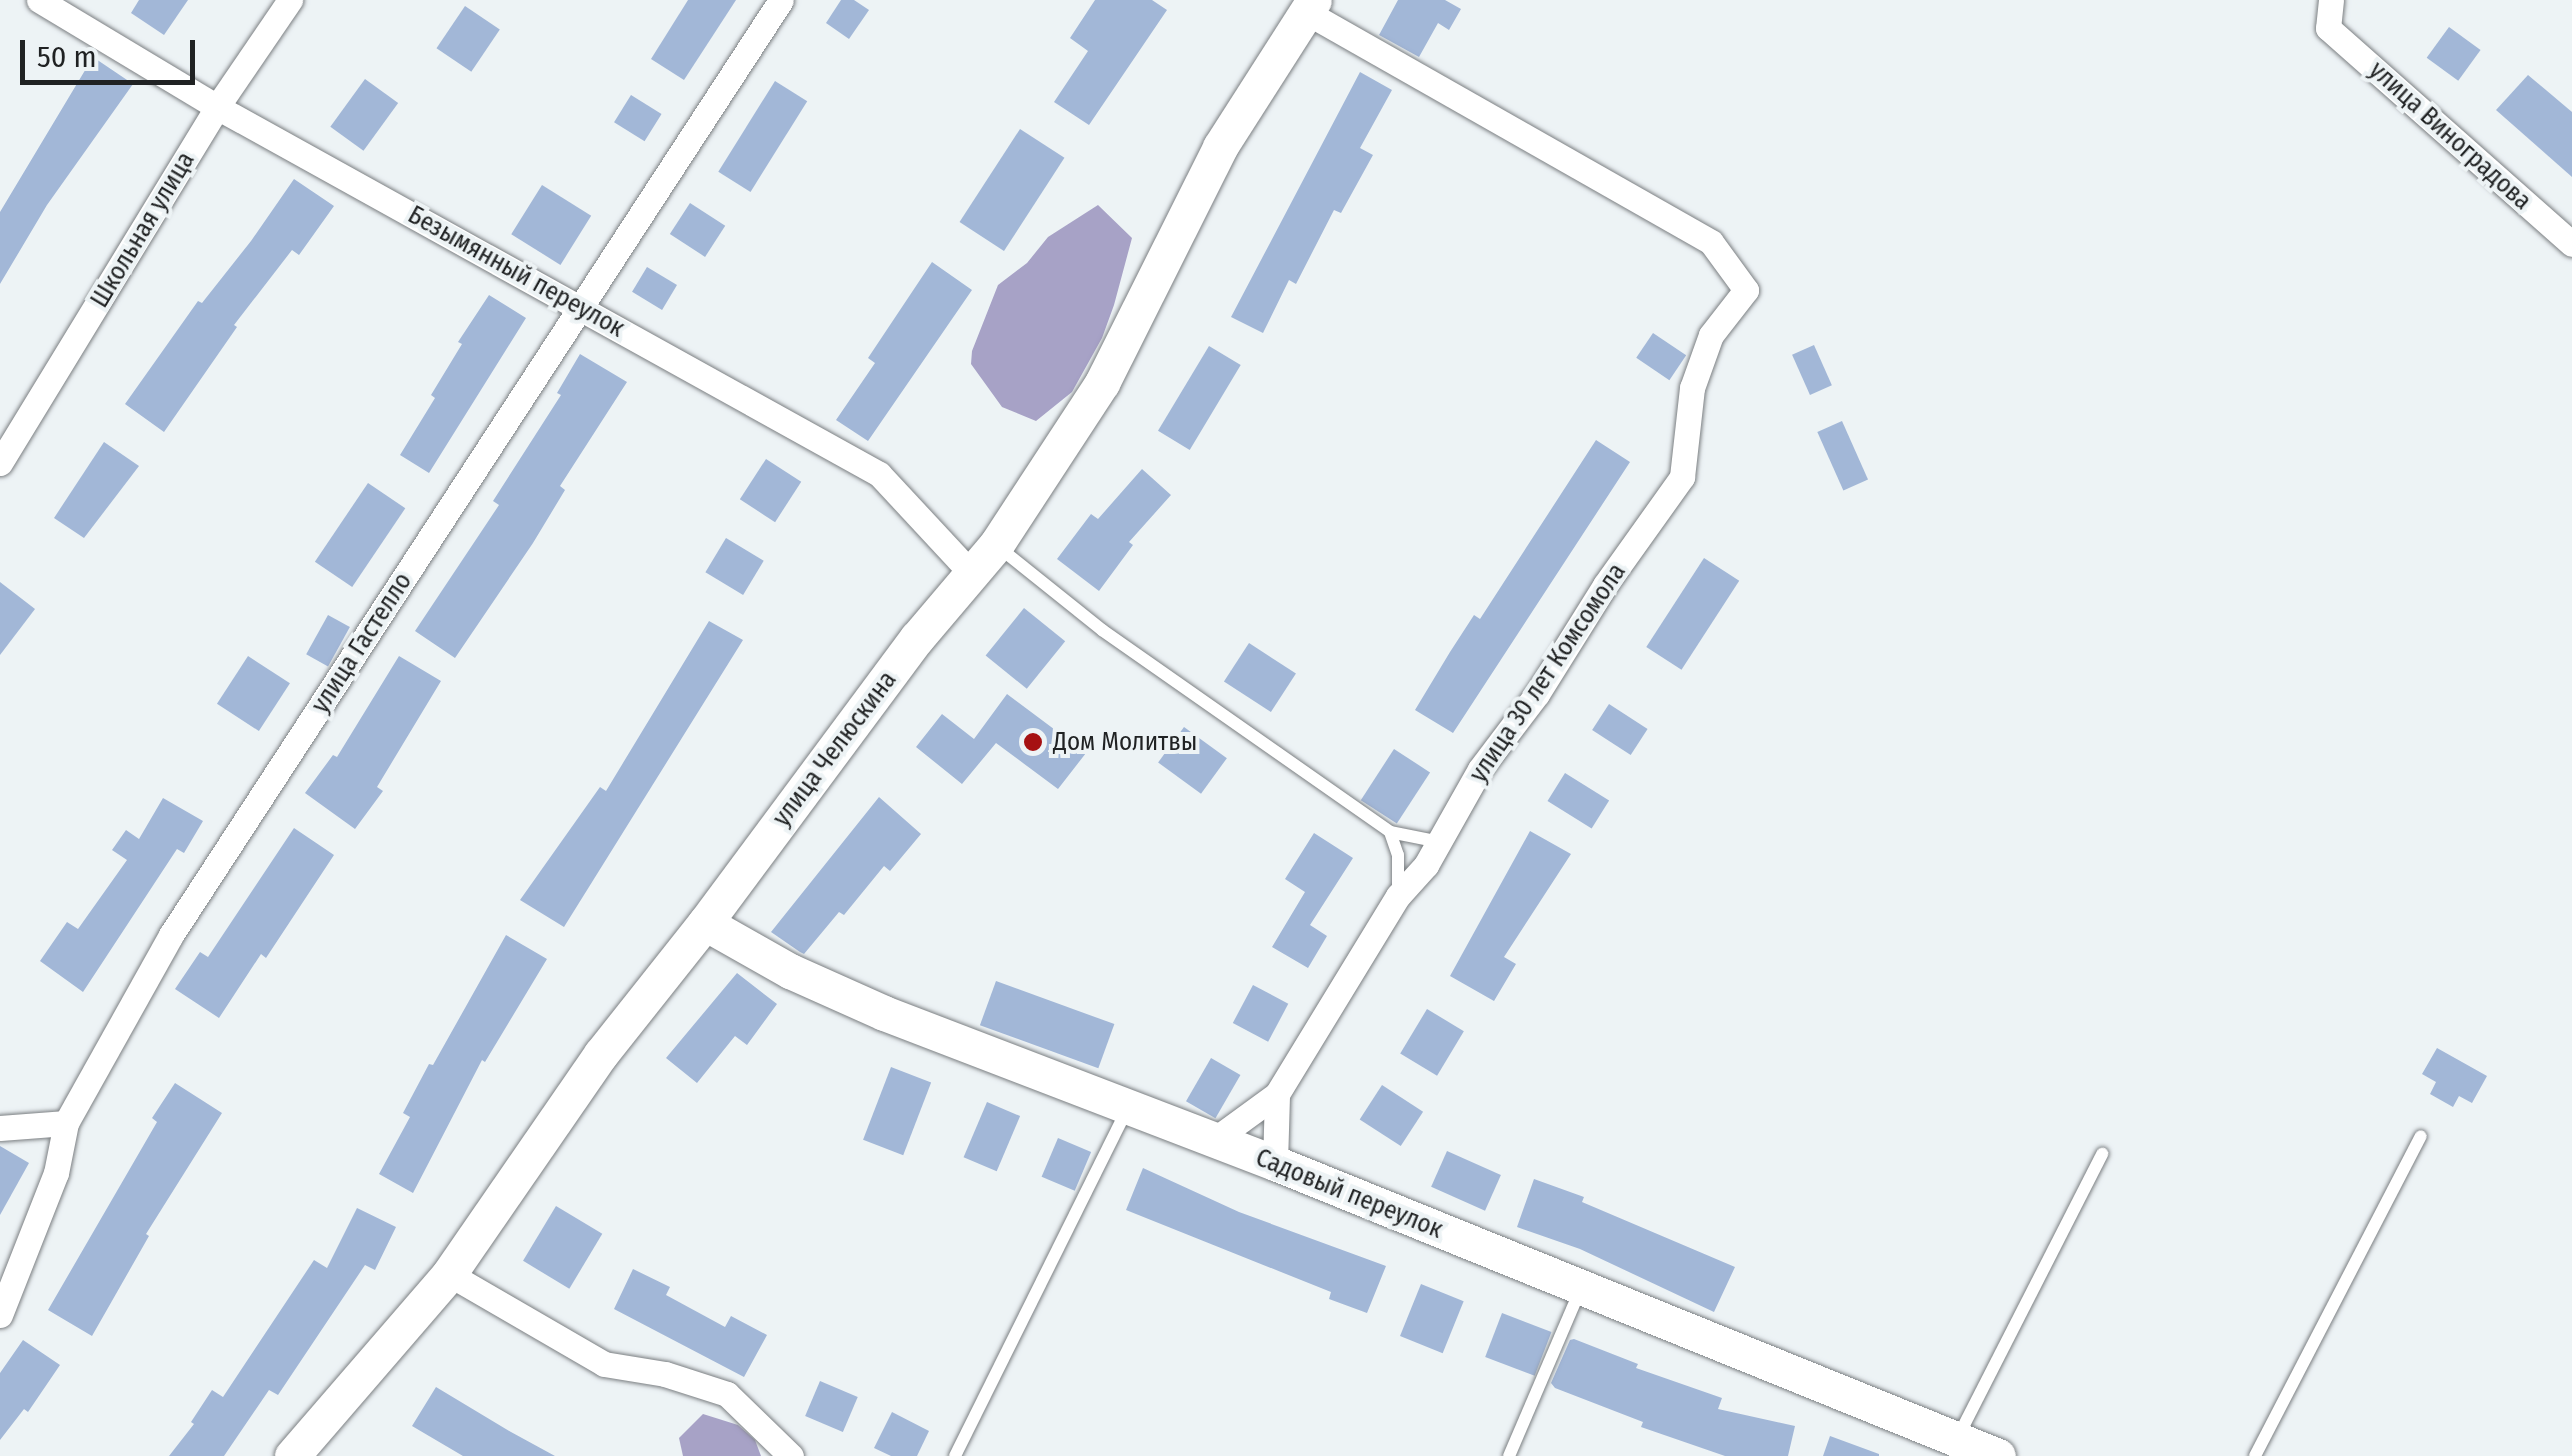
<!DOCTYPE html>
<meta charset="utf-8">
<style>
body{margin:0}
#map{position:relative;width:2572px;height:1456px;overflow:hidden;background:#edf3f5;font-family:"Fira Sans Condensed",sans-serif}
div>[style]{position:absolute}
.water>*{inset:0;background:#a7a2c6}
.building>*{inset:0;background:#a2b7d7;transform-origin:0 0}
.roads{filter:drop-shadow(0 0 2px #7b7f82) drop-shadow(0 0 2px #7b7f82)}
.lane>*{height:12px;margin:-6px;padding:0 6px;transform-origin:6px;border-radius:6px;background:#fff}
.street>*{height:25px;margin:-12.5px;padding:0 12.5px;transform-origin:12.5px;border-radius:12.5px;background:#fff}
.secondary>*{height:35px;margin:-17.5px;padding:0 17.5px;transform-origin:17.5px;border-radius:17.5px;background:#fff}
.dots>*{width:28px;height:28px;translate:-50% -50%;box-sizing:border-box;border:5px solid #edf3f5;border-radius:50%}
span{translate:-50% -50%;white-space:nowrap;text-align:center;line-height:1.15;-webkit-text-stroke:8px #edf3f5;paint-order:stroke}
.street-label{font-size:25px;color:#202223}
.poi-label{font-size:25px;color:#202223}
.left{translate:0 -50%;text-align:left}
.scale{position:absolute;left:20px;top:40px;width:175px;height:45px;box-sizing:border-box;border:5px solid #202223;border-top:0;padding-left:12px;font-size:30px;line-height:35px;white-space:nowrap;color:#202223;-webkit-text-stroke:8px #edf3f5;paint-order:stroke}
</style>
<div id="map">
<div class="water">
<div style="clip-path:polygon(1098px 205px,1132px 238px,1114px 305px,1102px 338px,1072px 392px,1036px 421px,1002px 407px,971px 364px,972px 351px,998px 285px,1027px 263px,1048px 237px)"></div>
<div style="clip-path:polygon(703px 1414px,738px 1425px,755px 1440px,761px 1456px,683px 1456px,679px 1438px)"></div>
</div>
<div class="building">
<div style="clip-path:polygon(139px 0,188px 0,164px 35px,131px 13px)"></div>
<div style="clip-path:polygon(688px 0,736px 0,684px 80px,651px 59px)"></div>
<div style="clip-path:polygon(841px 0,854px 0,869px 10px,849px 39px,826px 23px)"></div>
<div style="clip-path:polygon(1095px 0,1152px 0,1167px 10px,1089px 125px,1054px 102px,1088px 51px,1070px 38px)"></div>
<div style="clip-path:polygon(1398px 0,1445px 0,1461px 9px,1449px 30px,1438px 23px,1419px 57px,1379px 35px)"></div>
<div style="left:465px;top:6px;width:42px;height:51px;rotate:34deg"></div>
<div style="left:2449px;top:27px;width:39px;height:38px;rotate:36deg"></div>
<div style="clip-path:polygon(93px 57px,133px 84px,47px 205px,0 284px,0 212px)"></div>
<div style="clip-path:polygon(1360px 72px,1392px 90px,1360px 148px,1373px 155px,1341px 213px,1334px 210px,1296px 284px,1289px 280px,1263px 333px,1231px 317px)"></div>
<div style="clip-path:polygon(2528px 75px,2572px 112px,2572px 177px,2496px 110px)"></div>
<div style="left:365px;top:79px;width:41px;height:59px;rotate:36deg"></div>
<div style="left:775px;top:81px;width:38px;height:107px;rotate:32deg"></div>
<div style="left:631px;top:95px;width:36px;height:32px;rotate:32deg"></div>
<div style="left:1020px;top:129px;width:53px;height:111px;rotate:33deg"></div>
<div style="clip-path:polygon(294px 179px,334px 206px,299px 255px,292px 250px,234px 325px,237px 327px,164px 432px,125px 404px,198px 301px,202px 303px,251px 241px)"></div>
<div style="left:542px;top:185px;width:58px;height:58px;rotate:32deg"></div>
<div style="left:690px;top:203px;width:42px;height:37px;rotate:33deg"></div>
<div style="clip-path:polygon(932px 262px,972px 290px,868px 441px,836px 420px,875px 363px,868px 358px)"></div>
<div style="left:647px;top:267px;width:35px;height:29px;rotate:31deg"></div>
<div style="clip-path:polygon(489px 295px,526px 318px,429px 473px,400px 455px,435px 398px,431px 395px,462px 344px,458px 342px)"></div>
<div style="left:1653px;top:333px;width:40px;height:30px;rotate:34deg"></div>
<div style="left:1814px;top:345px;width:44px;height:24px;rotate:66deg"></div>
<div style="left:1209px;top:346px;width:37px;height:99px;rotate:31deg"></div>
<div style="clip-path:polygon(580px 354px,627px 382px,560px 486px,565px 490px,533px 543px,455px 658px,415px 631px,499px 505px,493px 501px,561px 395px,557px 393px)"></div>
<div style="left:1842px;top:421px;width:64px;height:27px;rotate:66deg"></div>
<div style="clip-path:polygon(1596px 440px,1630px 462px,1453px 733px,1415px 710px,1450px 652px,1474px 615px,1480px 619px)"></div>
<div style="clip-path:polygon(104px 442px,139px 466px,84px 538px,54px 518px)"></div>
<div style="left:766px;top:459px;width:42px;height:48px;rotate:33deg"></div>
<div style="clip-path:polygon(1142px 469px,1171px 495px,1129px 542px,1133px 545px,1099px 591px,1057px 559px,1091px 514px,1098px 519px)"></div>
<div style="left:368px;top:483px;width:45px;height:95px;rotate:34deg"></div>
<div style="left:726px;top:538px;width:44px;height:40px;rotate:31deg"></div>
<div style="left:1704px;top:558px;width:42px;height:106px;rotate:33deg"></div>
<div style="clip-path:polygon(0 582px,35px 609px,0 655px)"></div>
<div style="left:1024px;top:608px;width:53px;height:61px;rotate:39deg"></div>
<div style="left:328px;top:615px;width:25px;height:45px;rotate:29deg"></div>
<div style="clip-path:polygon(709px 621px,743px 640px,564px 927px,520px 900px,600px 787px,606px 791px)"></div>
<div style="left:1249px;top:643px;width:56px;height:46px;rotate:33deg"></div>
<div style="left:248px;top:656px;width:50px;height:57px;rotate:33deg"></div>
<div style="clip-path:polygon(399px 656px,441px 681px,377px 787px,383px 791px,355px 829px,305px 793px,333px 755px,337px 757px)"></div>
<div style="clip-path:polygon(1007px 694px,1086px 753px,1058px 789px,996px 743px,962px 784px,916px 747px,942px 714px,974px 739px)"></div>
<div style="left:1609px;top:704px;width:46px;height:31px;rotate:33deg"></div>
<div style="left:1184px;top:727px;width:53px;height:44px;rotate:36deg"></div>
<div style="left:1394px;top:749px;width:43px;height:61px;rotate:33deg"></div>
<div style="left:1565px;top:773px;width:52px;height:33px;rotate:32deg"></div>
<div style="clip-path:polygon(879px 797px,921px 834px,890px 871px,884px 866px,844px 915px,839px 912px,804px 954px,800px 952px,771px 932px)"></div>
<div style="clip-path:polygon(163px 798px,203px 821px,184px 853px,177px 849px,83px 992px,40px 961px,67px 922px,78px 929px,127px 860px,112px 850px,126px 830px,139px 839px)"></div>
<div style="clip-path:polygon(294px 828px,334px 855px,266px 958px,261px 954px,219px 1018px,175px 989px,200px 952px,208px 957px)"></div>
<div style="clip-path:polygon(1530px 831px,1571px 854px,1504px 957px,1516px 964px,1494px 1001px,1450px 976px)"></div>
<div style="clip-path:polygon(1314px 833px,1353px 858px,1310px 925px,1327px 936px,1308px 968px,1272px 947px,1305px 892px,1285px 879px)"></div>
<div style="clip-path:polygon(506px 935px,547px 959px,485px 1062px,482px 1060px,413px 1193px,379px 1174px,410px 1117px,403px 1113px,429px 1064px,433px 1065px)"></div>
<div style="clip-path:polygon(737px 973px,777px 1004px,747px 1045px,735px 1036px,697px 1083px,666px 1058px)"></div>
<div style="left:996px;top:981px;width:126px;height:47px;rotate:20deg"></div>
<div style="left:1253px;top:985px;width:40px;height:43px;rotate:28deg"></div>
<div style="left:1427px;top:1009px;width:43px;height:52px;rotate:31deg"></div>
<div style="clip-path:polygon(2437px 1048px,2487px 1076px,2472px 1103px,2459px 1096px,2453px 1107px,2430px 1094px,2436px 1082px,2422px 1074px)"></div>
<div style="left:1211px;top:1058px;width:34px;height:50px;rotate:30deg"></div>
<div style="left:891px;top:1067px;width:43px;height:78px;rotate:21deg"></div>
<div style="clip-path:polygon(175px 1083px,222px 1113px,146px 1234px,149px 1236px,92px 1336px,48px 1310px,157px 1122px,152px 1118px)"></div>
<div style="left:1382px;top:1085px;width:49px;height:41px;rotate:33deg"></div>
<div style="left:987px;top:1102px;width:36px;height:60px;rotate:23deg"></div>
<div style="left:1058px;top:1138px;width:36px;height:42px;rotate:23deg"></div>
<div style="clip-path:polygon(0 1146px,29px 1163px,0 1215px)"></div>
<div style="left:1447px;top:1151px;width:59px;height:39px;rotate:24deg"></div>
<div style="clip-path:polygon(1143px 1168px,1239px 1212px,1386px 1266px,1367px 1313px,1329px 1299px,1331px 1292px,1126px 1210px)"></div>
<div style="clip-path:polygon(1534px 1179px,1584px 1197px,1582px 1202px,1735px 1267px,1714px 1312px,1580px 1249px,1517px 1227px)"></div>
<div style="left:556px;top:1206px;width:54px;height:64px;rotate:31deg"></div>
<div style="clip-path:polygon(357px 1208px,396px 1227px,375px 1270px,365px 1265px,278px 1395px,269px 1390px,224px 1456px,169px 1456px,194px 1424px,191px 1422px,212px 1390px,223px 1397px,314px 1260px,327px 1268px)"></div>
<div style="clip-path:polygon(633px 1269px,670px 1287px,666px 1295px,725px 1327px,731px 1316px,767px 1335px,744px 1377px,614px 1309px)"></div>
<div style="left:1421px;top:1284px;width:46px;height:56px;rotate:22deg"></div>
<div style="left:1502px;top:1313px;width:53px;height:47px;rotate:21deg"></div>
<div style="clip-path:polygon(1574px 1339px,1638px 1364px,1636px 1368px,1722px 1398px,1718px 1409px,1795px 1426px,1788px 1456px,1725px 1456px,1641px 1427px,1643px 1422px,1555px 1388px,1551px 1383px,1570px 1340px)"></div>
<div style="clip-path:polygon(23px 1340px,60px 1365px,28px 1412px,24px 1409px,0 1440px,0 1373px)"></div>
<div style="left:820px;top:1381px;width:41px;height:38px;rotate:23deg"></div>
<div style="clip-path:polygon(436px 1387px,511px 1432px,555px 1456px,463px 1456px,412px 1426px)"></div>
<div style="clip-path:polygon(892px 1412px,929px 1431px,917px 1456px,891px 1456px,874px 1448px)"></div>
<div style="clip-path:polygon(1830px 1436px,1879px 1454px,1879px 1456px,1823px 1456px)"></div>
</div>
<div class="roads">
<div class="lane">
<div style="left:996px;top:545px;width:136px;rotate:38.7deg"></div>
<div style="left:1102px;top:630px;width:352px;rotate:35deg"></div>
<div style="left:1390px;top:832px;width:24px;rotate:71deg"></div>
<div style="left:1398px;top:855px;width:38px;rotate:90deg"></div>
<div style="left:1390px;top:832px;width:51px;rotate:11.3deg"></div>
<div style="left:1958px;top:1437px;width:318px;rotate:-63deg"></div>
<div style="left:955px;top:1456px;width:387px;rotate:-63.6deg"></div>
<div style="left:1509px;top:1456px;width:181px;rotate:-66.8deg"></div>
<div style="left:2255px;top:1456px;width:360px;rotate:-62.6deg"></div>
</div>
<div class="street">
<div style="left:39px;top:0;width:208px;rotate:31deg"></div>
<div style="left:217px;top:107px;width:757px;rotate:29deg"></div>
<div style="left:879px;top:474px;width:134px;rotate:47.1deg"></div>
<div style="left:2331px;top:0;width:28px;rotate:96deg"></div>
<div style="left:2328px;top:28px;width:326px;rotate:41.5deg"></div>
<div style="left:0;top:463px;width:417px;rotate:-58.6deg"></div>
<div style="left:217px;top:107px;width:130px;rotate:-55.7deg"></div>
<div style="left:0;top:1128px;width:66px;rotate:-4.3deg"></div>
<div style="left:1214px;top:1140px;width:78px;rotate:-36.1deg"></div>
<div style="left:1275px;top:1163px;width:69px;rotate:-88.3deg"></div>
<div style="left:1277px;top:1094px;width:232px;rotate:-58.6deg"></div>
<div style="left:1398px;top:896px;width:42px;rotate:-47.9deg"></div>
<div style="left:1426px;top:865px;width:110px;rotate:-60.6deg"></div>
<div style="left:1480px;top:769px;width:94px;rotate:-52.8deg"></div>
<div style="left:1537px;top:694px;width:128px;rotate:-58deg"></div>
<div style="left:1605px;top:585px;width:133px;rotate:-54.5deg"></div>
<div style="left:1682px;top:477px;width:90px;rotate:-83.6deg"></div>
<div style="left:1692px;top:388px;width:56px;rotate:-70.3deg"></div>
<div style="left:1711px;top:335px;width:57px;rotate:-52.1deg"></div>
<div style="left:1746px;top:290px;width:59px;rotate:-126.1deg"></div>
<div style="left:1711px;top:242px;width:466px;rotate:-150.4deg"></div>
<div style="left:449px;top:1274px;width:179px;rotate:30.1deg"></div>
<div style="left:604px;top:1364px;width:62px;rotate:9.3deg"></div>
<div style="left:665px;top:1374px;width:65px;rotate:17.9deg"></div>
<div style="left:727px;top:1394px;width:89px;rotate:44.1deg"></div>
<div style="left:0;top:1315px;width:153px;rotate:-68.5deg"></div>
<div style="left:56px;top:1173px;width:51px;rotate:-78.7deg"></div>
<div style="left:66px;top:1123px;width:215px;rotate:-60.8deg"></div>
<div style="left:171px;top:935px;width:1116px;rotate:-56.88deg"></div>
</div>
<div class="secondary">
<div style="left:705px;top:923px;width:98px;rotate:29.5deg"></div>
<div style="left:790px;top:971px;width:103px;rotate:24.1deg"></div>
<div style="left:884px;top:1013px;width:419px;rotate:21deg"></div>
<div style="left:1275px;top:1163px;width:780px;rotate:22.06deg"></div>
<div style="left:292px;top:1456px;width:240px;rotate:-49.2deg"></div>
<div style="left:449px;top:1274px;width:267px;rotate:-55.4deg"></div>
<div style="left:601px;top:1054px;width:167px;rotate:-51.6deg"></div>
<div style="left:705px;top:923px;width:355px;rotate:-53.4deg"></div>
<div style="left:917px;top:638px;width:122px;rotate:-49.7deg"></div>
<div style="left:996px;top:545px;width:194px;rotate:-56.8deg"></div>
<div style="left:1102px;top:383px;width:264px;rotate:-63.4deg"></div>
<div style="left:1220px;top:147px;width:174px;rotate:-57.4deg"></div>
</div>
</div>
<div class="dots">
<div style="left:1033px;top:742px;background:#a61112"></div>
</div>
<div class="street-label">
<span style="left:2450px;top:136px;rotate:42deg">улица Виноградова</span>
<span style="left:143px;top:230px;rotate:-59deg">Школьная улица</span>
<span style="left:516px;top:272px;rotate:29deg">Безымянный переулок</span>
<span style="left:362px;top:643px;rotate:-57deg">улица Гастелло</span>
<span style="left:1548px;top:673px;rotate:-56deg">улица 30 лет Комсомола</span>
<span style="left:835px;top:749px;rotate:-53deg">улица Челюскина</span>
<span style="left:1349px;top:1194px;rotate:22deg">Садовый переулок</span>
</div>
<div class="poi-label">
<span class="left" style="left:1053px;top:742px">Дом Молитвы</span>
</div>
<div class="scale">50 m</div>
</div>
